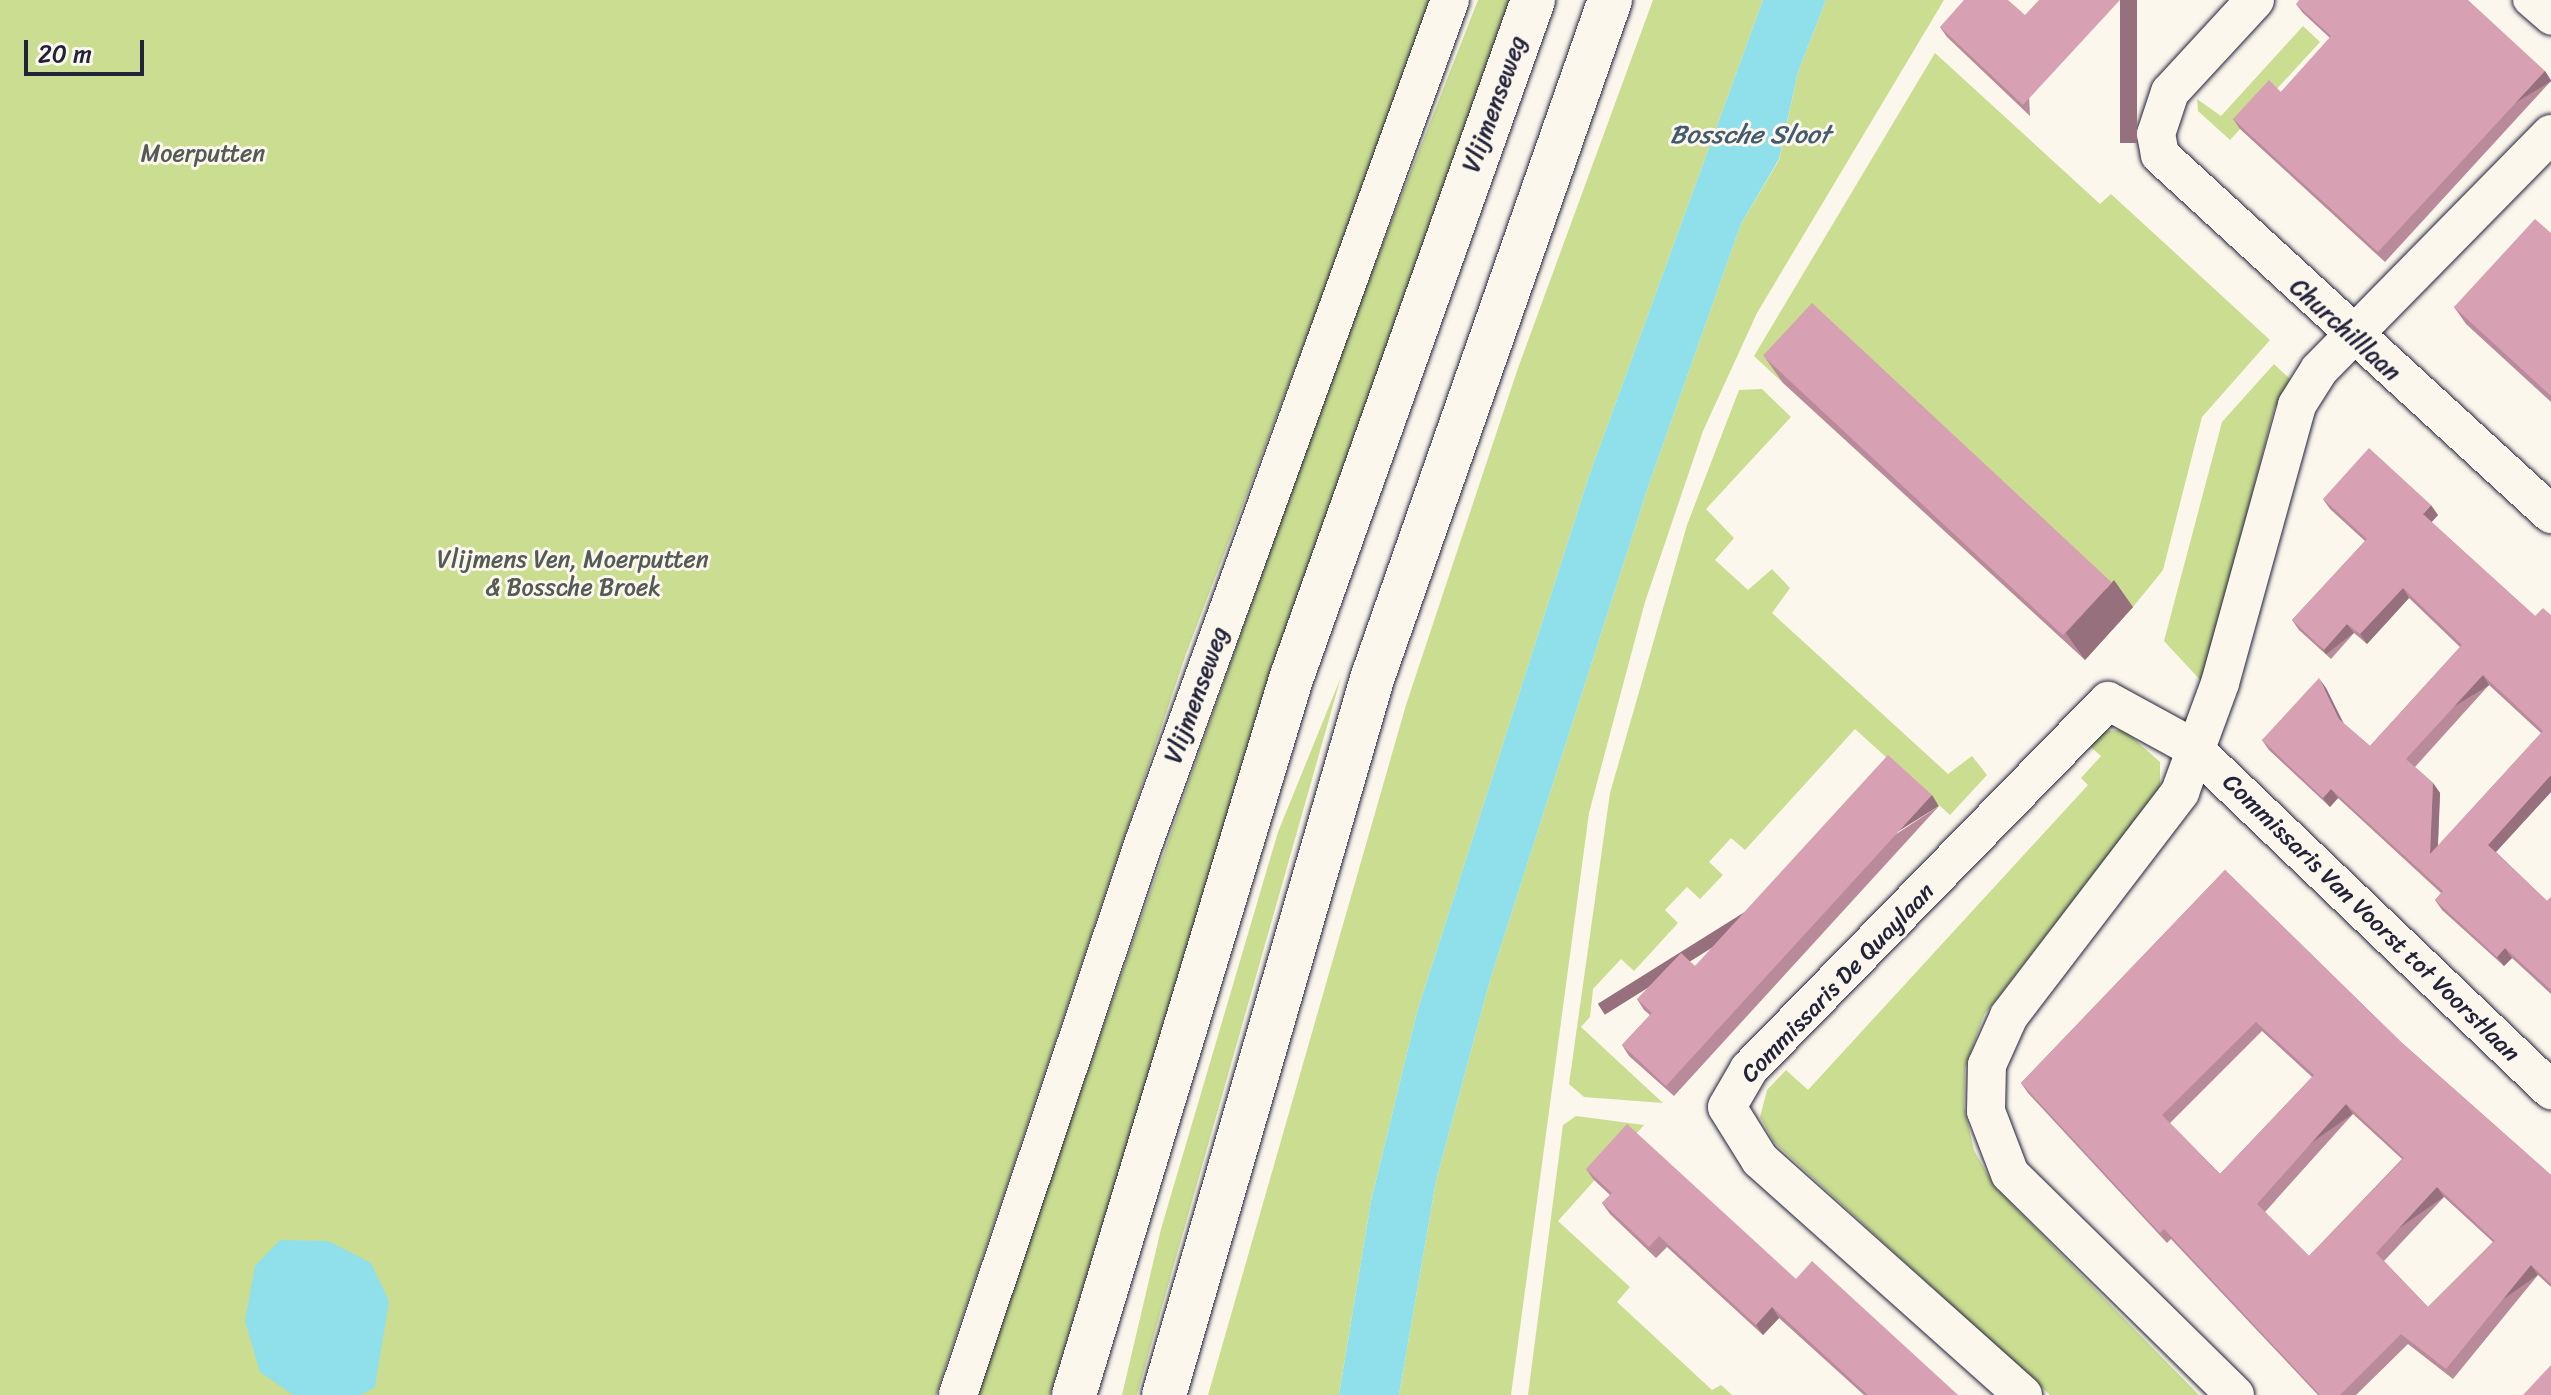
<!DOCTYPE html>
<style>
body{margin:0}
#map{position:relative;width:2551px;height:1395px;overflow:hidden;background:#fbf7ec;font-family:Sriracha,sans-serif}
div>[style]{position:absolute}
.green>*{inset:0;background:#cadd91}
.water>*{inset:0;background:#8fe0eb}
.roads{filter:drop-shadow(0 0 2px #22223b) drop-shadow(0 0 2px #22223b)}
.pedestrian>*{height:30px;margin:-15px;padding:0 15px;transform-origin:15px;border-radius:15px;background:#fbf7ec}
.minor>*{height:38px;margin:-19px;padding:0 19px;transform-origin:19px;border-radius:19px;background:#fbf7ec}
.primary>*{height:44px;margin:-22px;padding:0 22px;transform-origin:22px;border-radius:22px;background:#fbf7ec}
.wall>*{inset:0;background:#b98a9a}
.shaded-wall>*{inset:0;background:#96707d;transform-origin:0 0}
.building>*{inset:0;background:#d7a0b3;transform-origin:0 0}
span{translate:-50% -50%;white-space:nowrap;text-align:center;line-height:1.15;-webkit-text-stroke:6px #fbf7ec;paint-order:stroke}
.street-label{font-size:24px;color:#22223b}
.park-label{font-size:24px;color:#545a55}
.water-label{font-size:26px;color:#435b70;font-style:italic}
.scale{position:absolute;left:24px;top:40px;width:120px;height:36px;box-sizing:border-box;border:4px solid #22223b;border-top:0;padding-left:10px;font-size:24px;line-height:28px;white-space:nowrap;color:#22223b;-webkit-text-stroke:6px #fbf7ec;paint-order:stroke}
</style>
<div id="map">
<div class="green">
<div style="clip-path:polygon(0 0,1435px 0,1186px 654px,936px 1395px,0 1395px)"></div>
<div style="clip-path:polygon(1478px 0,1511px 0,1288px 621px,1050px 1395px,974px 1395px,1333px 371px)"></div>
<div style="clip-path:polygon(1653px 0,1763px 0,1589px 476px,1417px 1012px,1371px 1201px,1339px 1395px,1208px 1395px,1406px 705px,1518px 368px)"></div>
<div style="clip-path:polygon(1826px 0,1944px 0,1757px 313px,1703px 431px,1645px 602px,1589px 813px,1511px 1395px,1399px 1395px,1436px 1181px,1490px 980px,1649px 484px,1741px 224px,1779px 160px,1798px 72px)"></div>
<div style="clip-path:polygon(2303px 26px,2320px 42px,2230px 140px,2198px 111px,2197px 99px,2221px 116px)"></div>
<div style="clip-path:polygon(1935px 53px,2100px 204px,2111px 194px,2270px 340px,2202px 417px,2163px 570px,2133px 607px,1819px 319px,1783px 383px,1754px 356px)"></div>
<div style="clip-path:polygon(2274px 364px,2290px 379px,2274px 409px,2203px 683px,2164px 641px,2222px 422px)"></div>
<div style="clip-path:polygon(1762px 389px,1791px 417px,1706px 509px,1734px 538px,1715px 560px,1748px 590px,1772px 569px,1790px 588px,1772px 613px,1948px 774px,1972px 756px,1987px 775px,1950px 815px,1855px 729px,1745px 850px,1731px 838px,1709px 862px,1723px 875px,1700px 899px,1687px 887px,1665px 910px,1678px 923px,1634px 971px,1621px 959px,1593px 989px,1590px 1017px,1581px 1027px,1663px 1103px,1584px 1097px,1569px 1084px,1610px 793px,1687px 525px,1739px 390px)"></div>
<div style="clip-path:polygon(1341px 677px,1137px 1395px,1122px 1395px,1161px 1229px,1278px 832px)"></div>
<div style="clip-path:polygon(2124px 730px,2160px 762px,2160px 788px,1984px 1015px,1965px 1068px,1964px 1107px,1974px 1150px,1994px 1186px,2199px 1395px,2050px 1395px,1774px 1142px,1760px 1117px,1767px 1090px,1786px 1070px,1808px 1090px,2088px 785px,2081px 778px,2101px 756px,2085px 742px,2099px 731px)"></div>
<div style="clip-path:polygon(1576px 1116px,1644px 1125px,1558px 1221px,1630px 1287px,1617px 1302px,1712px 1390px,1721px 1385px,1732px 1395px,1528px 1395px,1563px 1125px)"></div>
</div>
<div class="water">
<div style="clip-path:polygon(1763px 0,1826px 0,1798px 72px,1779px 159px,1741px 224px,1649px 484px,1490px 980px,1436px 1181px,1399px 1395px,1339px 1395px,1371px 1201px,1417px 1012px,1589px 476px)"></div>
<div style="clip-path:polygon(280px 1240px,328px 1241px,371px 1263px,389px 1301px,375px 1387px,361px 1395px,293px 1395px,260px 1372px,245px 1321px,255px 1266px)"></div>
</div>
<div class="roads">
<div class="pedestrian">
<div style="left:2528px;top:0;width:30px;rotate:41deg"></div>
</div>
<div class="minor">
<div style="left:2255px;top:0;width:125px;rotate:132.7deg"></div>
<div style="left:2170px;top:92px;width:44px;rotate:108.4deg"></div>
<div style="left:2156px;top:134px;width:21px;rotate:79deg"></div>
<div style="left:2160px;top:155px;width:531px;rotate:42.56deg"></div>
<div style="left:958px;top:1395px;width:583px;rotate:-71.41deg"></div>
<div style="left:1144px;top:842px;width:896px;rotate:-70.03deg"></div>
<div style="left:2023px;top:1395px;width:353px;rotate:-138.2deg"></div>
<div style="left:1760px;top:1160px;width:62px;rotate:-121.9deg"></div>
<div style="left:1727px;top:1107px;width:44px;rotate:-59.9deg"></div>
<div style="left:1749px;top:1069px;width:514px;rotate:-45.71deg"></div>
<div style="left:2108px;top:701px;width:96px;rotate:28.7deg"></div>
<div style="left:2192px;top:747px;width:497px;rotate:43.7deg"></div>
<div style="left:2235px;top:1395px;width:315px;rotate:-135.5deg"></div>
<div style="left:2010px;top:1174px;width:67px;rotate:-110.9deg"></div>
<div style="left:1986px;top:1111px;width:46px;rotate:-88.8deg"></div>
<div style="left:1987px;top:1065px;width:54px;rotate:-65.8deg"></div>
<div style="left:2009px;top:1016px;width:282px;rotate:-52.6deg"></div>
<div style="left:2180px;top:792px;width:116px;rotate:-69.8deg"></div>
<div style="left:2220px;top:683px;width:288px;rotate:-74.5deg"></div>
<div style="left:2297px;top:405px;width:41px;rotate:-57.8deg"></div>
<div style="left:2319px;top:370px;width:331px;rotate:-45.5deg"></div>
</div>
<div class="primary">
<div style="left:1074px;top:1395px;width:748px;rotate:-73.14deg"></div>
<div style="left:1291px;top:679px;width:721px;rotate:-70.38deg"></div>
<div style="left:1164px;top:1395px;width:746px;rotate:-73.8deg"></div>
<div style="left:1372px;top:679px;width:720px;rotate:-70.68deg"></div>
</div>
</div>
<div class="wall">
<div style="clip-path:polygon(2296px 4px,2545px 71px,2551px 80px,2551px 81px,2385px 262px,2240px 129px,2233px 119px,2281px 92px,2330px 38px,2303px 13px)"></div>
<div style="clip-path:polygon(2025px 15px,2030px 116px,1947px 37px,1940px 27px)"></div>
<div style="clip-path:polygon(2551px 233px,2551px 402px,2466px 324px,2454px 307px)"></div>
<div style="clip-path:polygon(1764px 356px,2133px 607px,2085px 660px,1783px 383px)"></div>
<div style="clip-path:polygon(evenodd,2323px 499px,2438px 515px,2431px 522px,2535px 616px,2551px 792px,2496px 852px,2547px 901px,2551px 897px,2551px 994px,2512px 958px,2504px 966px,2442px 910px,2435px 900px,2441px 893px,2338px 798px,2330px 807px,2269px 750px,2262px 740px,2326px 688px,2342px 722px,2370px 746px,2460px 647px,2409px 598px,2367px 644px,2354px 633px,2331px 659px,2299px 630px,2292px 620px,2365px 541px,2330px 509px,2323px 499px,2489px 685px,2541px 733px,2438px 846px,2440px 793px,2433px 783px,2415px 767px,2489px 685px)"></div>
<div style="clip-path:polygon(1939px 806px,1674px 1096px,1629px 1056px,1622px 1045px,1650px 1015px,1644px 1010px,1637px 999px,1695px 966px)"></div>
<div style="clip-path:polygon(evenodd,2225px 870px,2401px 1042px,2551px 1175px,2551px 1287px,2538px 1275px,2453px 1379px,2408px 1344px,2356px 1395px,2318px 1395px,2171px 1239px,2167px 1243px,2028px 1093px,2021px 1083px,2225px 870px,2262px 1031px,2312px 1077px,2220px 1174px,2170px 1123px,2262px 1031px,2225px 870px,2353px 1114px,2402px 1159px,2309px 1256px,2265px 1212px,2353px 1114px,2225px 870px,2444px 1197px,2493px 1242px,2428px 1307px,2384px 1261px,2444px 1197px)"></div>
<div style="clip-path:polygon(1586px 1169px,1796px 1279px,1958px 1395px,1864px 1395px,1779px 1318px,1763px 1335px,1667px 1247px,1656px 1258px,1610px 1214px,1602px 1203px,1610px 1195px,1594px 1180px)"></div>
</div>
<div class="shaded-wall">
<div style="left:2120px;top:0;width:17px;height:143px"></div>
<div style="left:2545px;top:71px;width:12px;height:246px;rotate:59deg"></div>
<div style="clip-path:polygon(2431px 505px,2438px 515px,2430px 524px,2423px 514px)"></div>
<div style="clip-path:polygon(2114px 580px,2133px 607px,2085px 660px,2066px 633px)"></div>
<div style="clip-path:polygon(2403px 588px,2409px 598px,2367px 644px,2360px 634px)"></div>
<div style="left:2347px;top:624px;width:11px;height:35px;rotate:52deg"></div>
<div style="left:2483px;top:675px;width:12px;height:114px;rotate:59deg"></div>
<div style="clip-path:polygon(2319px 678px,2326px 688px,2346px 728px,2339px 719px)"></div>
<div style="clip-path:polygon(2551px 775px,2551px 792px,2494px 854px,2488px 845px)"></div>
<div style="clip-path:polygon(2433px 783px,2440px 793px,2437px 863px,2430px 854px)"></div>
<div style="clip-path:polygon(2331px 789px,2338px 798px,2330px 807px,2323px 798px)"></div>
<div style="left:1932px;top:795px;width:13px;height:394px;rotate:58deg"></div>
<div style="clip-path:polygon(2505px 948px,2512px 958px,2504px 966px,2497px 957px)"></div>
<div style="left:2346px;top:1104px;width:12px;height:134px;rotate:55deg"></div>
<div style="left:2437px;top:1187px;width:12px;height:90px;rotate:55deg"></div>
<div style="left:2531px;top:1265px;width:12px;height:134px;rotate:55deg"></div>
<div style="clip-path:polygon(1772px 1307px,1779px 1318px,1763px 1335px,1756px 1325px)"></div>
</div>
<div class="building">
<div style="clip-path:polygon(1964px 0,2008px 0,2025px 15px,2039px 0,2120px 0,2023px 105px,1940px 27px)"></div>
<div style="clip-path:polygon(2299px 0,2468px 0,2545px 71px,2378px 252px,2233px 119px,2269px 80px,2281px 92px,2331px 36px,2296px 4px)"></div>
<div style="clip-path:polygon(2535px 219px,2551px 233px,2551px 396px,2454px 307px)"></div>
<div style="left:1812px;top:303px;width:410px;height:72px;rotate:43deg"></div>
<div style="clip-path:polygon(evenodd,2369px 448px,2431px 505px,2423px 514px,2535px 616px,2543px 608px,2551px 615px,2551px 775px,2488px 845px,2547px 901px,2551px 897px,2551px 990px,2505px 948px,2497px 957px,2435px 900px,2443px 891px,2331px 789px,2323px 798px,2262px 740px,2319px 678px,2339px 719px,2370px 746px,2462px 645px,2403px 588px,2360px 634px,2347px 624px,2324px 650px,2292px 620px,2367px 539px,2323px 499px,2369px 448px,2483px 675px,2543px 731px,2430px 854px,2433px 783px,2406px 759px,2483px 675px)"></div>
<div style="clip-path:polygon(1888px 755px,1932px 795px,1666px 1086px,1622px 1045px,1652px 1013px,1637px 999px,1681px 953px,1695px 966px)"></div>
<div style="clip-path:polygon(evenodd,2225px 870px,2401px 1042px,2551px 1175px,2551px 1284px,2531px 1265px,2446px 1369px,2401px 1334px,2340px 1395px,2320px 1395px,2164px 1229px,2160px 1233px,2021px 1083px,2225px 870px,2256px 1022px,2314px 1075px,2220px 1174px,2162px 1115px,2256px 1022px,2225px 870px,2346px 1104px,2404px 1158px,2309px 1256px,2257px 1204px,2346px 1104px,2225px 870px,2437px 1187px,2495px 1241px,2428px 1307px,2376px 1253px,2437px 1187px)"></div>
<div style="clip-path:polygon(1627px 1124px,1796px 1279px,1812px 1261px,1958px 1395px,1868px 1395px,1772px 1307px,1756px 1325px,1659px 1236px,1649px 1247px,1602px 1203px,1612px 1193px,1586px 1169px)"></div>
<div style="clip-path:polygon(2551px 1365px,2551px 1395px,2523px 1395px)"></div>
</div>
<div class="street-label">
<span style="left:1495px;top:104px;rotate:-70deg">Vlijmenseweg</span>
<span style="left:2345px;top:330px;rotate:42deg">Churchilllaan</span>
<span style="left:1197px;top:695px;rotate:-70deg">Vlijmenseweg</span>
<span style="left:2371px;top:918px;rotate:44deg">Commissaris Van Voorst tot Voorstlaan</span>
<span style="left:1838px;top:983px;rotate:-46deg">Commissaris De Quaylaan</span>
</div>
<div class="park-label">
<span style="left:203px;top:154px">Moerputten</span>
<span style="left:573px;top:574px">Vlijmens Ven, Moerputten<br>&amp; Bossche Broek</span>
</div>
<div class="water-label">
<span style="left:1750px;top:135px">Bossche Sloot</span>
</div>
<div class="scale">20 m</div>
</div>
